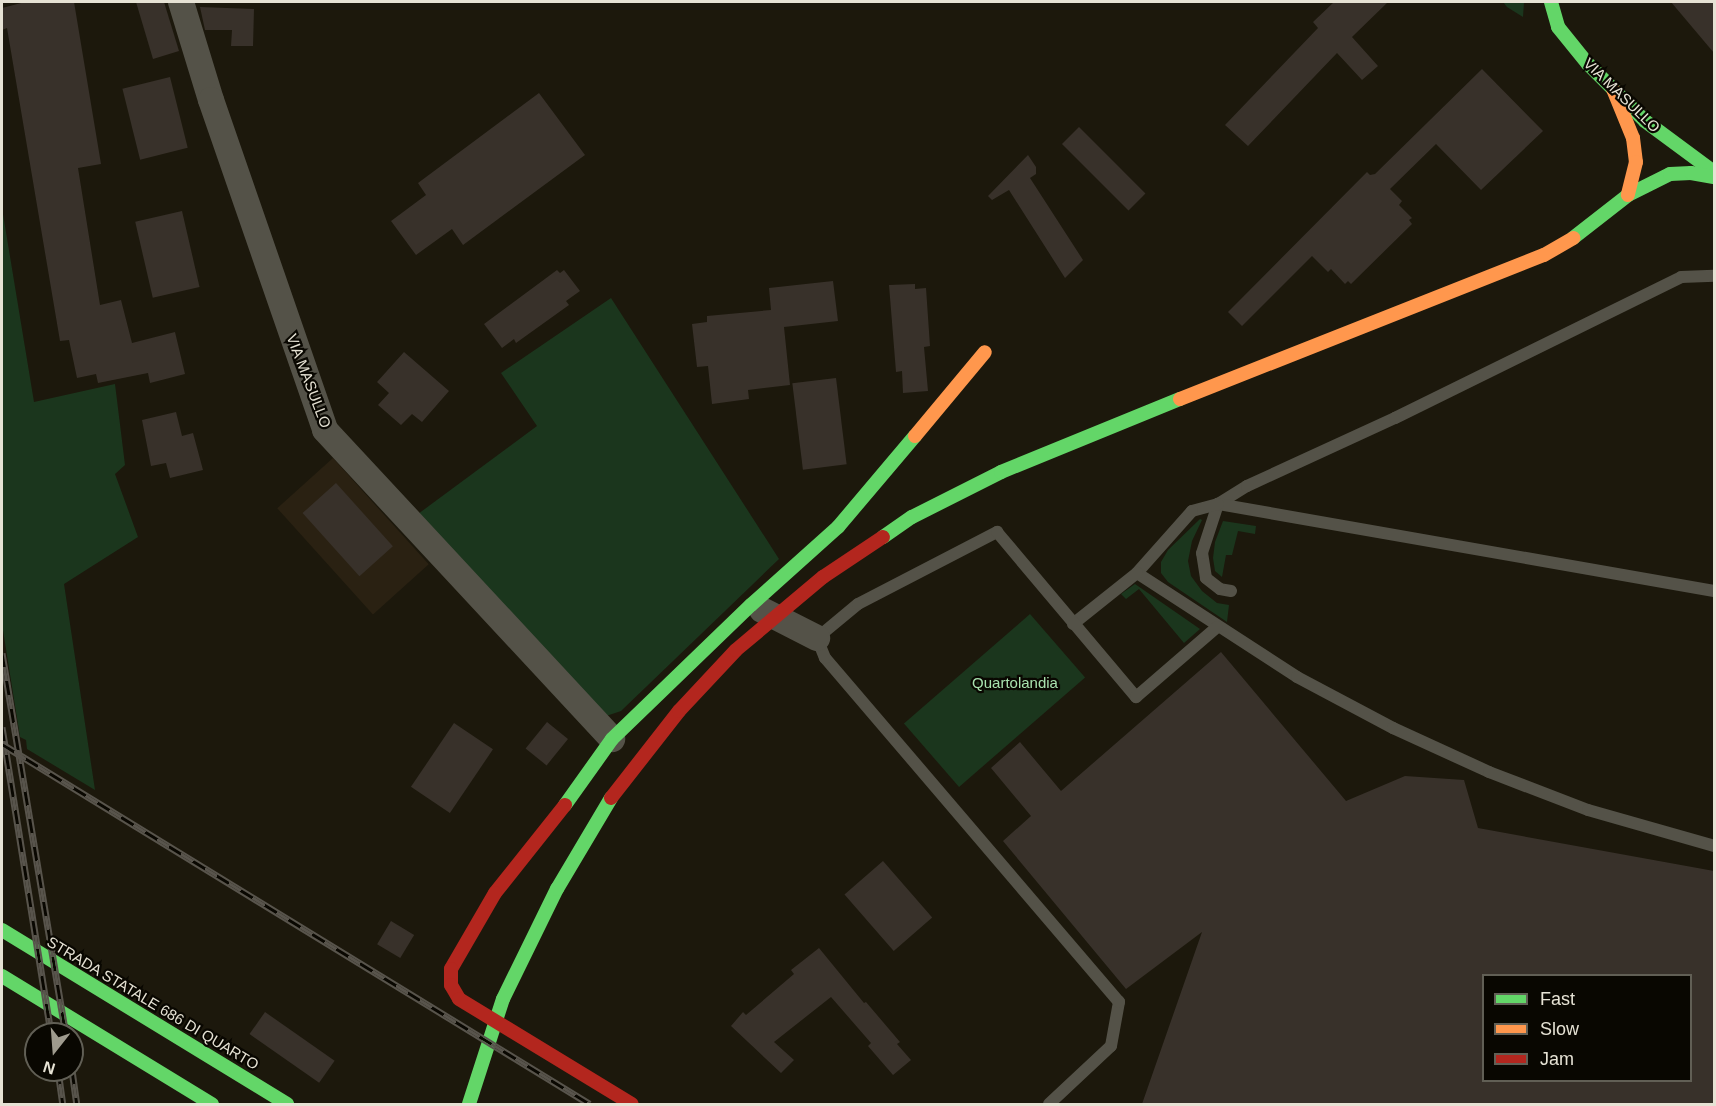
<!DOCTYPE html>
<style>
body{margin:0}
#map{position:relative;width:1716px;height:1106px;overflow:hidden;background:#1c180c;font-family:Arial,sans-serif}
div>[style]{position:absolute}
.industrial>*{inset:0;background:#2a2112;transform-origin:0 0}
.green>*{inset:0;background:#1b361d;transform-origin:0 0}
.building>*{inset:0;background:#38312a;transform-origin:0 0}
.lane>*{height:12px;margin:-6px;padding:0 6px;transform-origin:6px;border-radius:6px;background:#545248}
.street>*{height:26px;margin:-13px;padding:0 13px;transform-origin:13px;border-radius:13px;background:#545248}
.fast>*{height:14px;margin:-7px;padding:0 7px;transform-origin:7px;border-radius:7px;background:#63d668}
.slow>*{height:14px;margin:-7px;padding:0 7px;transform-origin:7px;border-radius:7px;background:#ff974d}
.jam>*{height:14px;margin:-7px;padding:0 7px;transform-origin:7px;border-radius:7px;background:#b3261e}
.rail>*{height:7px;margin-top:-3.5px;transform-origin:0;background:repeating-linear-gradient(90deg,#090701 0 14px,#58544c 0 28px);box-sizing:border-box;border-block:2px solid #58544c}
span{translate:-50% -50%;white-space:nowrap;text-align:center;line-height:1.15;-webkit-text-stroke:4.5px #090701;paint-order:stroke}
.street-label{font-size:15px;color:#e6e2d4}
.park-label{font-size:15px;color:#a8e2ae}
.frame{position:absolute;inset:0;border:3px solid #e6e2d4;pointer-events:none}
.legend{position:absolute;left:1482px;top:974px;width:210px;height:108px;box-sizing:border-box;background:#090701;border:2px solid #615f55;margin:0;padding:8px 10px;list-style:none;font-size:18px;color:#e6e2d4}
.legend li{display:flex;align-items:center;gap:12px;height:30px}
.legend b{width:30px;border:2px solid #615f55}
.north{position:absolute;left:24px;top:1022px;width:60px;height:60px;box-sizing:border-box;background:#090701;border:2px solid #615f55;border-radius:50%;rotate:197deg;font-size:16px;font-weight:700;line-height:24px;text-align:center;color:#e6e2d4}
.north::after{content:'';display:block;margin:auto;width:21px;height:27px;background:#9f9b8e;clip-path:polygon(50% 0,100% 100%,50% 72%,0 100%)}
</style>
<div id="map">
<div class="industrial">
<div style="left:333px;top:458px;width:143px;height:75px;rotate:48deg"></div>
</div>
<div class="green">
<div style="clip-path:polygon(1503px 2px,1524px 2px,1523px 17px,1507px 7px)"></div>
<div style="clip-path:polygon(2px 208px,34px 402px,115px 384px,125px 465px,115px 474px,138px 537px,64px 584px,95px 790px,27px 749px,26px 740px,20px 737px,2px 624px)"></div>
<div style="clip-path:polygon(611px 298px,779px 559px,621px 711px,606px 716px,418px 514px,537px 426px,501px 373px)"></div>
<div style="clip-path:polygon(1200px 519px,1202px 520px,1192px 541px,1188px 561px,1191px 576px,1202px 591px,1217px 603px,1229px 605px,1227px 622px,1168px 582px,1161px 573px,1161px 562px,1168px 550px)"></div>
<div style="clip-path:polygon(1223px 521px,1256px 526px,1255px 534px,1238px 531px,1232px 555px,1226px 555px,1222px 577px,1215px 571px,1213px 558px,1215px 542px)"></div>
<div style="clip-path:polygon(1135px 584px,1200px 629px,1184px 643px,1139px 589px,1126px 599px,1121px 594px)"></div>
<div style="left:1030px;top:614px;width:84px;height:167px;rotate:49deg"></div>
</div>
<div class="building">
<div style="clip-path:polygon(25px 2px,74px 2px,101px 164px,78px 168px,100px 305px,121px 300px,132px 343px,175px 332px,185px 374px,150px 383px,148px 373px,98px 383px,96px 374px,77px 378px,69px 340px,60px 341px,7px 28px,2px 30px,2px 8px)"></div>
<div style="clip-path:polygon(136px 2px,164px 2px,179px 51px,153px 59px)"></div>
<div style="clip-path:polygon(1334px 2px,1388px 2px,1352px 37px,1378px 66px,1362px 80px,1337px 53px,1248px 146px,1225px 125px,1318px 28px,1313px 22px)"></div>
<div style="clip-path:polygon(1671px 2px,1714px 2px,1714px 53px)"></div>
<div style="clip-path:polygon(200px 7px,254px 9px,253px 46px,231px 46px,232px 30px,205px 30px)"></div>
<div style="clip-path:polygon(1482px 69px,1543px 131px,1481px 190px,1436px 144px,1390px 189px,1402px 201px,1399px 205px,1412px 218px,1409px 220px,1412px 224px,1351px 284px,1348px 281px,1345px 284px,1331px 269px,1328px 272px,1312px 256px,1242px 326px,1228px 312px,1367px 172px,1370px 175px,1375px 174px)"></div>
<div style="left:170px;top:77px;width:73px;height:49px;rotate:76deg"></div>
<div style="clip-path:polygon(539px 93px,585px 155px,463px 245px,452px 229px,416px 255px,391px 221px,426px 195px,418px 183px)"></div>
<div style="left:1079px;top:127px;width:94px;height:24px;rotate:45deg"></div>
<div style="clip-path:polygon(1028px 155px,1036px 167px,1036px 174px,1030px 178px,1083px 260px,1065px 278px,1009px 190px,992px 200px,988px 196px)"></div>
<div style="left:182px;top:211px;width:78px;height:48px;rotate:77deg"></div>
<div style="clip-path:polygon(557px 270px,560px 273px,564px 270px,580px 291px,566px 301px,569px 305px,516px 343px,514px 339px,502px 348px,484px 324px)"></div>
<div style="clip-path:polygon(833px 281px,838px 321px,784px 327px,790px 385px,748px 390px,749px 399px,712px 404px,708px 366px,697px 367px,692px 324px,707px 322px,707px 316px,771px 310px,769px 288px)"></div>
<div style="clip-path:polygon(915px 284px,915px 289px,926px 288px,930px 346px,924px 347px,928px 391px,903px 393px,902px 371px,896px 372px,889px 285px)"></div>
<div style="clip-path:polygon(404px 352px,449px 391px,422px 422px,412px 414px,401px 425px,378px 405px,389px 393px,377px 382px)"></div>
<div style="left:836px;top:378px;width:87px;height:44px;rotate:83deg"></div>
<div style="clip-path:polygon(176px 412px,182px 436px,193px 433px,203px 470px,170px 478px,166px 463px,151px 466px,142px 420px)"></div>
<div style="left:336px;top:483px;width:85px;height:45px;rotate:48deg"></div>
<div style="clip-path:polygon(evenodd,1221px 652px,1346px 801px,1405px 776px,1464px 780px,1478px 828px,1714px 871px,1714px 1104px,1142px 1104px,1202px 932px,1126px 989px,1003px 841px,1031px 816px,991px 768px,1020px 742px,1061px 791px,1221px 652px,1484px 975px,1690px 975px,1690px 1080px,1484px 1080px,1484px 975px)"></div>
<div style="left:547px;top:722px;width:27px;height:34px;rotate:39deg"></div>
<div style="left:454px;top:723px;width:47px;height:77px;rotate:34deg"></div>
<div style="left:883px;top:861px;width:75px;height:51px;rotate:49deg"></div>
<div style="left:391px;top:921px;width:27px;height:27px;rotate:31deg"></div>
<div style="clip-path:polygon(819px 948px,864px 1003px,866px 1002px,900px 1042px,897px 1044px,911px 1060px,893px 1075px,868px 1046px,871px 1043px,831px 997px,774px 1042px,794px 1060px,781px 1073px,731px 1026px,743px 1012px,746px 1015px,794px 974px,791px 970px)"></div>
<div style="left:265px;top:1012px;width:85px;height:27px;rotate:35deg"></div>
</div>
<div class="lane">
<div style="left:1231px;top:591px;width:11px;rotate:-170deg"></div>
<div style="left:1220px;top:589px;width:18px;rotate:-142deg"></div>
<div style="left:1206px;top:578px;width:25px;rotate:-99deg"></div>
<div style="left:1202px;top:553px;width:52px;rotate:-71.9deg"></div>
<div style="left:1218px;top:504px;width:34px;rotate:-32deg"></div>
<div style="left:1247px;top:486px;width:163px;rotate:-24.7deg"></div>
<div style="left:1395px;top:418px;width:319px;rotate:-26.2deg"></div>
<div style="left:1681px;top:277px;width:33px;rotate:-2deg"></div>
<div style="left:1714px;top:591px;width:504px;rotate:-170.05deg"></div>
<div style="left:1218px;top:504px;width:27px;rotate:165deg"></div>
<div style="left:1192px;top:511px;width:83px;rotate:131.6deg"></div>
<div style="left:1137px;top:573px;width:191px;rotate:33deg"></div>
<div style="left:1297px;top:677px;width:109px;rotate:28deg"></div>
<div style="left:1393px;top:728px;width:106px;rotate:24.6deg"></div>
<div style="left:1489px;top:772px;width:106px;rotate:21deg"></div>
<div style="left:1588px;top:810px;width:131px;rotate:15.9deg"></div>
<div style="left:1073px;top:624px;width:82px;rotate:-38.6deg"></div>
<div style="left:1049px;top:1104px;width:85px;rotate:-43.1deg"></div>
<div style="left:1111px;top:1046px;width:45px;rotate:-79.7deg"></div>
<div style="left:1119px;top:1002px;width:453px;rotate:-130.5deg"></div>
<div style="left:825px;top:658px;width:22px;rotate:-112deg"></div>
<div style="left:817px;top:638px;width:53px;rotate:-39.7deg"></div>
<div style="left:858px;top:604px;width:157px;rotate:-27.4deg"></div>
<div style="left:997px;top:532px;width:216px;rotate:49.9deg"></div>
<div style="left:1136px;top:697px;width:107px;rotate:-40.8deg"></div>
</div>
<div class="street">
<div style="left:181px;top:2px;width:102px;rotate:73deg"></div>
<div style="left:211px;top:100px;width:349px;rotate:70.9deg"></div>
<div style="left:325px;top:430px;width:422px;rotate:47.1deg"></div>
<div style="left:762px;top:610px;width:62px;rotate:27deg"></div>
</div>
<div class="fast">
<div style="left:1551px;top:2px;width:26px;rotate:74deg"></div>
<div style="left:1558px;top:27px;width:48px;rotate:51deg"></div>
<div style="left:1588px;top:64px;width:81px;rotate:45deg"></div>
<div style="left:1645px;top:121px;width:86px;rotate:36.5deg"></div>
<div style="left:1573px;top:238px;width:70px;rotate:-38deg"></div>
<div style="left:1628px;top:195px;width:47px;rotate:-26.6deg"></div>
<div style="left:1670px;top:174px;width:21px;rotate:-3deg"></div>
<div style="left:1691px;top:173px;width:23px;rotate:10deg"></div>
<div style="left:883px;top:537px;width:35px;rotate:-35deg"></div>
<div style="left:912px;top:517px;width:100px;rotate:-26.8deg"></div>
<div style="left:1001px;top:472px;width:193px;rotate:-22.2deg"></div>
<div style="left:565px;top:805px;width:81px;rotate:-54.5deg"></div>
<div style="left:612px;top:739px;width:193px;rotate:-44deg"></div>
<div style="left:751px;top:605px;width:117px;rotate:-41.9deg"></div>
<div style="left:838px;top:527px;width:119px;rotate:-49.8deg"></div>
<div style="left:2px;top:930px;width:334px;rotate:31.4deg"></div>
<div style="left:2px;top:976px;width:246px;rotate:31.4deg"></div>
<div style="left:469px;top:1104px;width:110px;rotate:-72.1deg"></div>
<div style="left:503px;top:999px;width:123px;rotate:-63.9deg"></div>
<div style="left:557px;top:889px;width:106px;rotate:-59.3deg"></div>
</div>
<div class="slow">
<div style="left:1613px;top:89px;width:53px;rotate:67.8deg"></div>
<div style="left:1633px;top:138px;width:24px;rotate:83deg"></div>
<div style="left:1636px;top:162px;width:34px;rotate:104deg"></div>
<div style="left:1180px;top:399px;width:391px;rotate:-21.6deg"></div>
<div style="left:1544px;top:255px;width:34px;rotate:-30deg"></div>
<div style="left:915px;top:436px;width:109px;rotate:-50.2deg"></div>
</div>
<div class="jam">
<div style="left:611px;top:798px;width:110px;rotate:-52deg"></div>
<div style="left:679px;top:711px;width:83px;rotate:-46.9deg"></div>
<div style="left:736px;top:650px;width:114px;rotate:-40deg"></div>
<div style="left:823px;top:577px;width:72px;rotate:-33.7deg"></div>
<div style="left:565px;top:805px;width:112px;rotate:128.5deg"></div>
<div style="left:495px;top:893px;width:88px;rotate:120.1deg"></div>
<div style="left:451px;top:969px;width:16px;rotate:90deg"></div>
<div style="left:451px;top:985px;width:16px;rotate:60deg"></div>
<div style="left:459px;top:999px;width:202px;rotate:31.3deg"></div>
</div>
<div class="rail">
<div style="left:2px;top:653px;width:386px;rotate:80.5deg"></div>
<div style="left:2px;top:727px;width:311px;rotate:80.9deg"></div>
<div style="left:2px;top:744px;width:689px;rotate:31.48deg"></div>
<div style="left:58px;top:1070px;width:34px;rotate:82deg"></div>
<div style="left:72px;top:1070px;width:34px;rotate:82deg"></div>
</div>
<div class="street-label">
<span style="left:1622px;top:95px;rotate:44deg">VIA MASULLO</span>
<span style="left:309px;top:381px;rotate:69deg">VIA MASULLO</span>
<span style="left:153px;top:1003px;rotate:31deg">STRADA STATALE 686 DI QUARTO</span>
</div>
<div class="park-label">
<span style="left:1015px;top:683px">Quartolandia</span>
</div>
<div class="frame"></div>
<ul class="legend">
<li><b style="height:8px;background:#63d668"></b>Fast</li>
<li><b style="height:8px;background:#ff974d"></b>Slow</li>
<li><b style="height:8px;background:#b3261e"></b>Jam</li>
</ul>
<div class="north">N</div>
</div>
